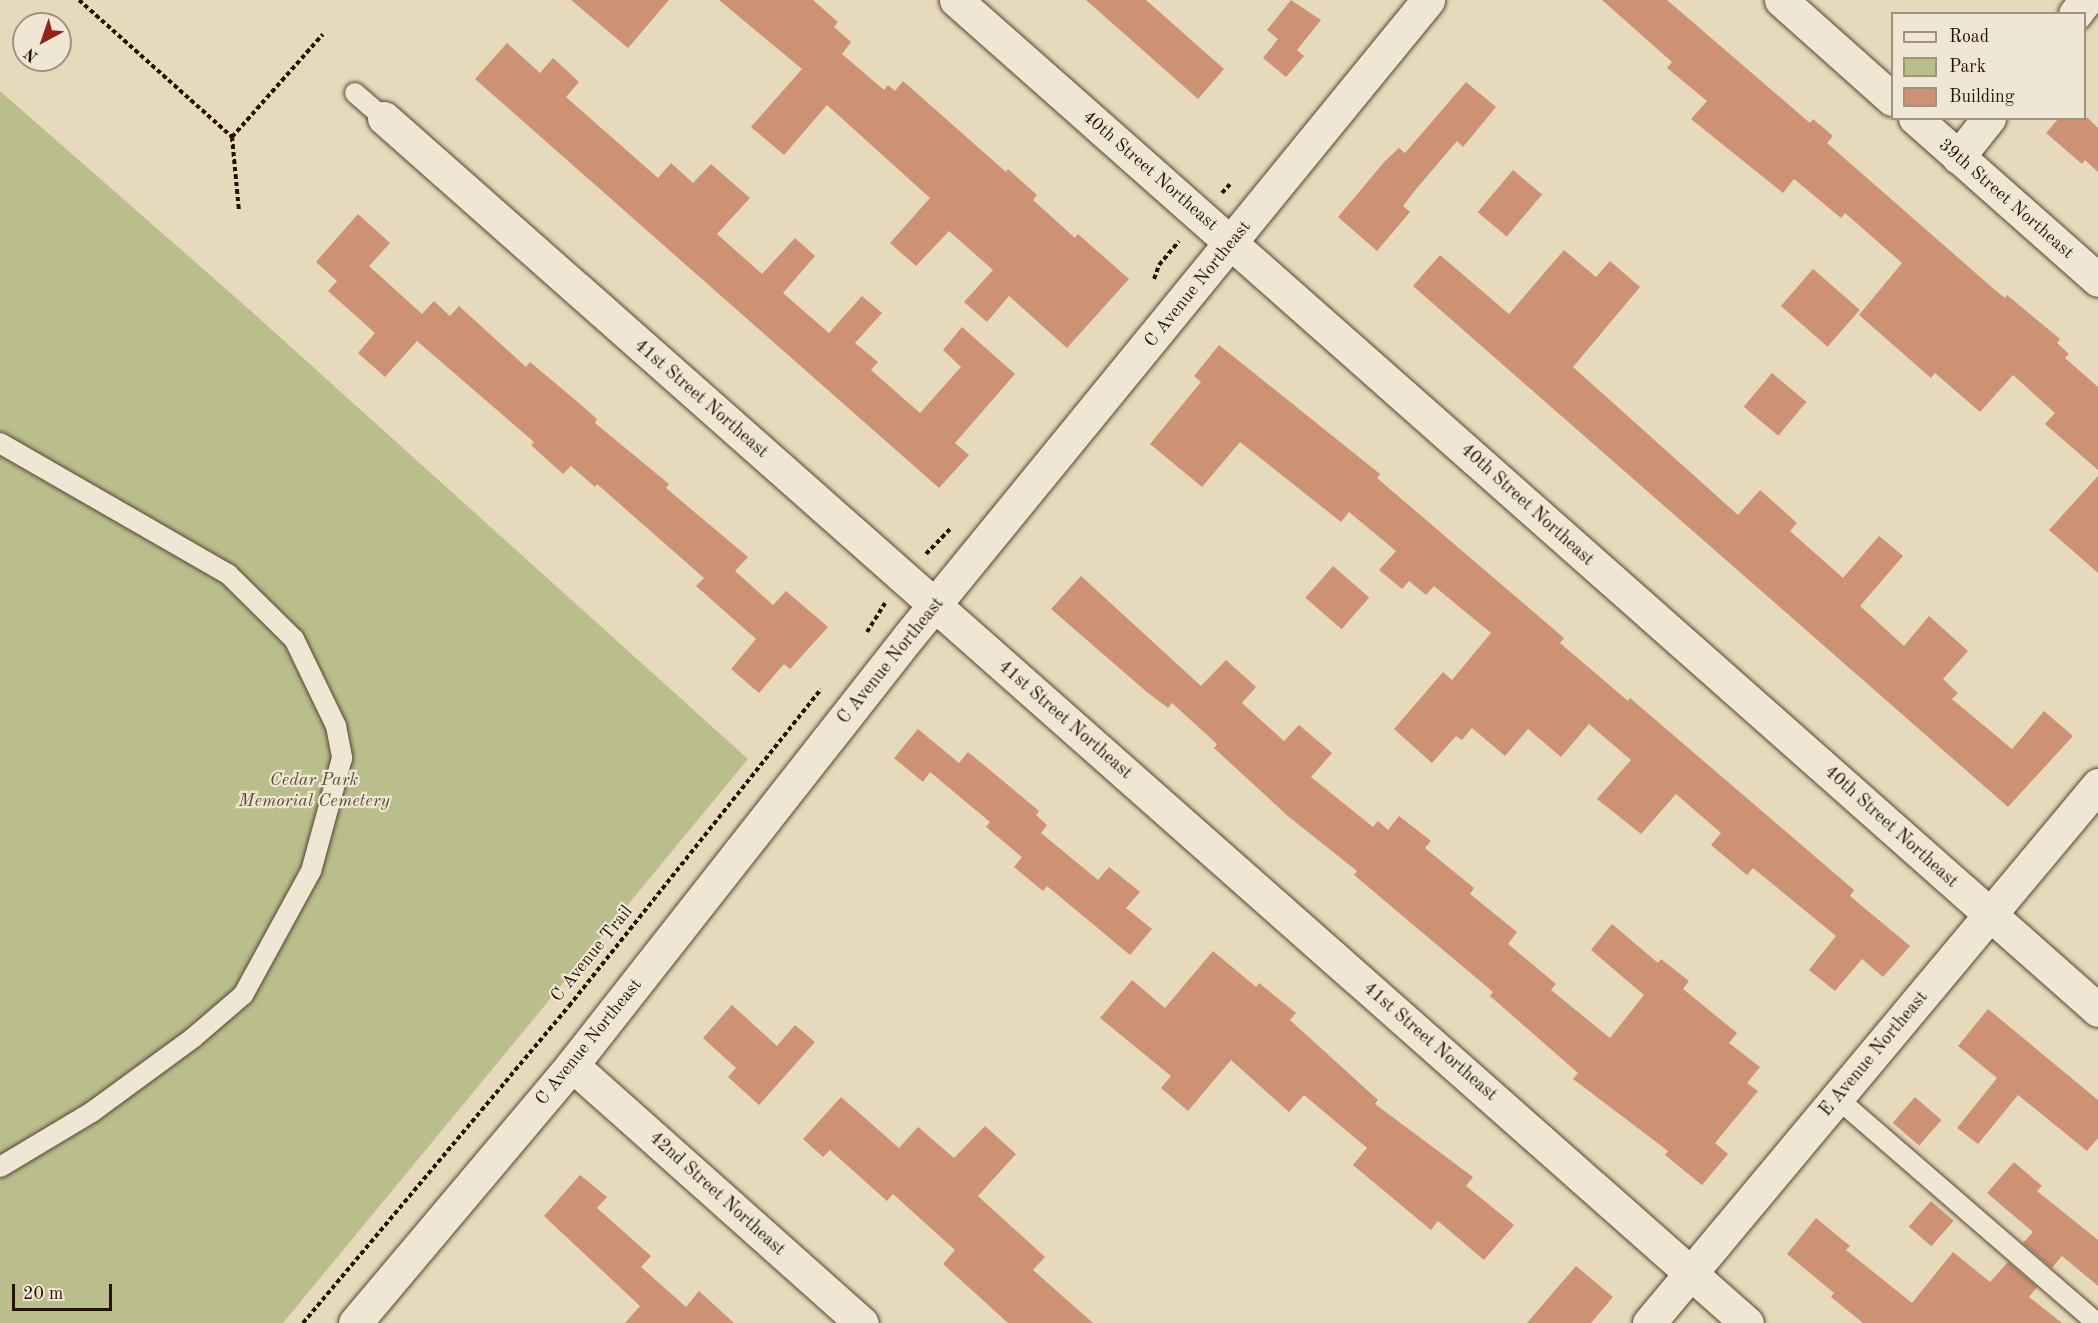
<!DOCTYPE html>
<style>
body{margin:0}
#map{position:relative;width:2098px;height:1323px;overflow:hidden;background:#e7dabc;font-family:"Old Standard TT",serif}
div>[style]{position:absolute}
.green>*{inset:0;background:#babe8d}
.building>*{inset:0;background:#cd9176;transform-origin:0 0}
.path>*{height:4px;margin-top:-2px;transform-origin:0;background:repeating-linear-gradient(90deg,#261201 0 4.5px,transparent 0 7.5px)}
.roads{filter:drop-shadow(0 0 2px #564430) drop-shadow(0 0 2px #564430)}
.lane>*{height:20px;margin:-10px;padding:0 10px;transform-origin:10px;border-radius:10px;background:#efe7d3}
.street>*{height:33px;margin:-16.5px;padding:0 16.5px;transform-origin:16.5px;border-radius:16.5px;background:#efe7d3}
.secondary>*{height:33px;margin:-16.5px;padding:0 16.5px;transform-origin:16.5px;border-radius:16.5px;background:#efe7d3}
span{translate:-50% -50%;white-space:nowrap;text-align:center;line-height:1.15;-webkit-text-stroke:4.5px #efe7d3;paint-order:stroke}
.street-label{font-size:18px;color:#261201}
.park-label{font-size:18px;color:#5a4e32;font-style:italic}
.legend{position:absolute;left:1891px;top:12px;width:195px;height:108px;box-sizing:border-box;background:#efe7d3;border:2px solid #9f927f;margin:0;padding:8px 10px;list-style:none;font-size:18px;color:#261201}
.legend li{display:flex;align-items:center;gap:12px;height:30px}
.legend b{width:30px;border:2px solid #9f927f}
.north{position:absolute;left:12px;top:12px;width:60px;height:60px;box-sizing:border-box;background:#efe7d3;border:2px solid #9f927f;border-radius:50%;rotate:220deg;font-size:16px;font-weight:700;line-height:24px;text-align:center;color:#261201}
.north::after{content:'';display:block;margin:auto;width:21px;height:27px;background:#8f2418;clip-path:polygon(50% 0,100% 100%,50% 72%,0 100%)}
.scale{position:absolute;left:12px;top:1284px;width:100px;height:27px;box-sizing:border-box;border:3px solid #261201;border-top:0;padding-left:8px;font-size:18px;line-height:21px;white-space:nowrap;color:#261201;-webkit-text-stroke:4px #efe7d3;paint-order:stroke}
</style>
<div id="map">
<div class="green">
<div style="clip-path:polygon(0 91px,251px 311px,748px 759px,283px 1323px,0 1323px)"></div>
</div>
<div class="building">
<div style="clip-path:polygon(571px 0,669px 0,628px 48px)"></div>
<div style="clip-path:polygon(719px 0,813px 0,838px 22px,834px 27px,851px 42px,842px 54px,884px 90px,888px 85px,895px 91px,903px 81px,1006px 172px,1008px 169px,1037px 195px,1033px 200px,1075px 238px,1078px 234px,1129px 279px,1067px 348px,1009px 296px,987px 322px,964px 302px,993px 270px,949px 231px,916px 266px,890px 243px,930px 198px,827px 105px,784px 155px,751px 127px,802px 69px)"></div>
<div style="clip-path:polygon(1086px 0,1146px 0,1224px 69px,1198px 99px)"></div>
<div style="clip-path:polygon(1291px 0,1321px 20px,1297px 50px,1304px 56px,1286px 77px,1263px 58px,1278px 39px,1267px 30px)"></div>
<div style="clip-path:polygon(1602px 0,1667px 0,1810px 123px,1813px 119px,1833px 136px,1827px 143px,1995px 290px,2005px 298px,2007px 295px,2060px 339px,2057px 343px,2069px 354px,2065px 358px,2098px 387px,2098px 470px,2045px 424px,2055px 413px,2013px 375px,1980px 412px,1935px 373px,1931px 378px,1859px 315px,1902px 263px,1845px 213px,1841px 218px,1794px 179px,1783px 193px,1691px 119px,1707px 101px,1667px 68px,1672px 62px)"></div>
<div style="clip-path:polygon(507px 43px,540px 73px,553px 58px,579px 82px,566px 97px,658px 178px,671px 163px,693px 183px,711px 164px,750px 198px,717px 234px,762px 274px,795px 238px,815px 256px,783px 293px,829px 333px,862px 296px,882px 313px,855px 343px,878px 362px,871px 370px,920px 413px,961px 367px,943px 350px,962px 327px,1015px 374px,955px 443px,969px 455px,939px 488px,475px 79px)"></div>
<div style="clip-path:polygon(1466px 82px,1496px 107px,1463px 147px,1457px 141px,1417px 188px,1403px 206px,1410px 212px,1377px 251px,1338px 217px,1385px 161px,1399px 148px,1405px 153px)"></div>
<div style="clip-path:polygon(2059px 118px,2088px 118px,2098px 128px,2098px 172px,2085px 160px,2082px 164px,2046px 133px)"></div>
<div style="left:1513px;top:170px;width:38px;height:55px;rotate:40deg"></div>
<div style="clip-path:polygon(358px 214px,390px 243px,369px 266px,422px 314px,434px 301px,450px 316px,459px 306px,526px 367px,530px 362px,573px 398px,597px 419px,595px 423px,669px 484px,666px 488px,748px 557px,735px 571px,773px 605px,786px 591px,828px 627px,790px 669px,784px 664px,759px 693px,731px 669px,756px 639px,696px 586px,704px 578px,597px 484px,595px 487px,571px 466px,563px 474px,531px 445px,534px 442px,417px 341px,385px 377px,358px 353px,375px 333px,328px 291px,337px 281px,316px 262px)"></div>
<div style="clip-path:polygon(1564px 250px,1596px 277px,1610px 261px,1640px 287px,1573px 367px,1738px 515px,1760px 490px,1797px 523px,1790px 531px,1843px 578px,1879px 536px,1903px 556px,1860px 606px,1904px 646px,1929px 616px,1968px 651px,1943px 679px,1958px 693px,1952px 699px,2012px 749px,2044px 711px,2073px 736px,2008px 807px,1413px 286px,1440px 255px,1509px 314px)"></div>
<div style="left:1813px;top:269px;width:62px;height:49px;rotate:41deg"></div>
<div style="clip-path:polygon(1219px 345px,1380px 474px,1377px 478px,1564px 638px,1560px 643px,1628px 701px,1630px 698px,1854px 890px,1850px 896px,1910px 946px,1883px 977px,1862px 959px,1835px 991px,1809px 970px,1836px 936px,1753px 868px,1747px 875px,1711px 845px,1721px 833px,1676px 794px,1641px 834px,1597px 799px,1631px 760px,1589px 724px,1561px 757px,1528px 729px,1505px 756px,1472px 728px,1462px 740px,1456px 736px,1432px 763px,1394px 729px,1443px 672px,1452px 680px,1491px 633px,1434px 586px,1426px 595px,1409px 581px,1402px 589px,1379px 570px,1396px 551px,1349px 512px,1341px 522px,1240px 442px,1202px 487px,1150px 444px,1201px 382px,1194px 376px)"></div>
<div style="left:1772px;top:373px;width:45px;height:44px;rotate:40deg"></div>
<div style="clip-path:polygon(2098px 476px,2098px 573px,2049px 530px)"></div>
<div style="left:1333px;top:566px;width:48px;height:42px;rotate:41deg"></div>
<div style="clip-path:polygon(1081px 576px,1201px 686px,1226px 660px,1256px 687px,1242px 703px,1284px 741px,1299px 725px,1332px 753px,1311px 777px,1373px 827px,1378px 821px,1388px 830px,1399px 816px,1431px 841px,1425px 848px,1474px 888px,1470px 894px,1517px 932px,1508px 944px,1556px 984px,1551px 990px,1610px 1038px,1644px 995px,1591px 950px,1612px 924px,1658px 963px,1661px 959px,1689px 981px,1683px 989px,1737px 1033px,1729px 1043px,1760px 1067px,1747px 1083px,1758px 1091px,1715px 1143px,1728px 1154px,1702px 1185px,1665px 1155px,1668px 1151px,1573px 1079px,1578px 1073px,1490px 996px,1493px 992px,1354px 875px,1357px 871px,1289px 817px,1214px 748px,1217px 744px,1172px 703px,1168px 708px,1148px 693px,1051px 609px)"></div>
<div style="clip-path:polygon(918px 729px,959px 763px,968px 752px,1002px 780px,1039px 811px,1036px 815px,1047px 825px,1041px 833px,1098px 880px,1109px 867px,1140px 892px,1126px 908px,1152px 929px,1130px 955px,1047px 886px,1043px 891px,1014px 867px,1022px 857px,986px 827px,990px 822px,930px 772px,923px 782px,894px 758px)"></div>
<div style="clip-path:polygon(1213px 951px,1256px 987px,1259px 983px,1296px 1013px,1290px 1020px,1378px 1100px,1375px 1104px,1473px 1177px,1466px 1186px,1514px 1225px,1484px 1260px,1438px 1221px,1431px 1230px,1353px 1165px,1367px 1148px,1304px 1095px,1289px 1112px,1231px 1060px,1188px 1111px,1161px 1088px,1171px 1076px,1100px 1018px,1132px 980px,1165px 1008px)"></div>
<div style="clip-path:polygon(732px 1005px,777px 1046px,795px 1025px,815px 1042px,759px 1105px,728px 1077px,736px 1068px,703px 1038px)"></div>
<div style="clip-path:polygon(1988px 1009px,2098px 1100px,2098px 1138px,2087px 1151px,2018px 1095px,1978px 1144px,1957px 1128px,1997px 1078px,1958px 1046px)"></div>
<div style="clip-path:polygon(841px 1097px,899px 1148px,918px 1127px,954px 1158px,985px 1126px,1016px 1154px,978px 1196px,1045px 1257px,1033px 1270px,1093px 1323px,1008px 1323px,943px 1264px,955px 1250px,893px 1194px,887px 1201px,830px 1150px,823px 1157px,803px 1139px)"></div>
<div style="left:1915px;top:1097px;width:35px;height:34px;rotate:41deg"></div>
<div style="clip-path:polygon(2014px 1162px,2042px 1186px,2037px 1191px,2098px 1240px,2098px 1286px,2062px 1256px,2052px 1268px,2023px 1243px,2033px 1232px,1987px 1193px)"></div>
<div style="clip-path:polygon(580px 1175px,607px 1197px,597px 1208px,651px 1256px,641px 1267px,686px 1307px,699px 1291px,734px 1323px,625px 1323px,640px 1306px,544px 1216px)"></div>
<div style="left:1931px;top:1201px;width:30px;height:34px;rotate:41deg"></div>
<div style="clip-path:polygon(1816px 1218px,1850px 1246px,1846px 1250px,1912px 1303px,1953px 1252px,1990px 1282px,2008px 1262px,2037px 1287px,2029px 1297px,2062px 1323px,1863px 1323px,1831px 1297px,1834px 1293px,1787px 1254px)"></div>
<div style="clip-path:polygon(1576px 1266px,1613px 1297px,1591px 1323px,1527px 1323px)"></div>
</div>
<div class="path">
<div style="left:79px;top:0;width:205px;rotate:41.8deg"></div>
<div style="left:232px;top:137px;width:74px;rotate:84.6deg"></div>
<div style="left:232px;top:137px;width:137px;rotate:-48.5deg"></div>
<div style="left:1222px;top:193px;width:12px;rotate:-48deg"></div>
<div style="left:1154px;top:279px;width:15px;rotate:-70deg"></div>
<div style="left:1159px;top:265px;width:31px;rotate:-50deg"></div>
<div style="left:926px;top:554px;width:37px;rotate:-46deg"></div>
<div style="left:867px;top:632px;width:34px;rotate:-58deg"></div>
<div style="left:303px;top:1323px;width:414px;rotate:-50deg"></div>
<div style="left:569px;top:1006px;width:405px;rotate:-51.5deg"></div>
</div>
<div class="roads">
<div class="lane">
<div style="left:355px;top:93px;width:38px;rotate:41deg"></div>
<div style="left:0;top:443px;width:263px;rotate:29.9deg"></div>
<div style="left:228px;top:574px;width:93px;rotate:44.6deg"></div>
<div style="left:294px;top:639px;width:97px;rotate:64.2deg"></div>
<div style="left:336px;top:726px;width:33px;rotate:79deg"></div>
<div style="left:342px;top:758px;width:117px;rotate:105.3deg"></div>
<div style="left:311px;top:871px;width:141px;rotate:118.7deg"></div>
<div style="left:243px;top:995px;width:66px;rotate:139.3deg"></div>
<div style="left:193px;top:1038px;width:125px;rotate:143.8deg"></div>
<div style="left:92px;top:1112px;width:107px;rotate:149.1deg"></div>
<div style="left:1837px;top:1098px;width:344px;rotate:40.9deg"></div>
</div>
<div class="street">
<div style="left:1781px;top:0;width:149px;rotate:41.7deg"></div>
<div style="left:2075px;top:14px;width:18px;rotate:-52deg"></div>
<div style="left:384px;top:118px;width:1819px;rotate:41.48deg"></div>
<div style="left:1915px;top:118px;width:244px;rotate:41.5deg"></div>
<div style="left:1958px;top:157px;width:50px;rotate:-51.5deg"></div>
<div style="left:1232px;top:244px;width:1156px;rotate:41.49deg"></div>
<div style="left:572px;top:1065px;width:388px;rotate:41.7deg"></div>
<div style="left:1649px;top:1323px;width:701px;rotate:-50.15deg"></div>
</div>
<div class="secondary">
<div style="left:956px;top:0;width:368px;rotate:41.5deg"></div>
<div style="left:355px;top:1323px;width:337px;rotate:-49.9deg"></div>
<div style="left:572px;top:1065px;width:546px;rotate:-51.85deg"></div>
<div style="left:909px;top:636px;width:821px;rotate:-50.78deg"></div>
</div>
</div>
<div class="street-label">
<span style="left:1150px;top:171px;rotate:41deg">40th Street Northeast</span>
<span style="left:2006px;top:199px;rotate:41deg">39th Street Northeast</span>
<span style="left:1198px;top:284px;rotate:-51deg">C Avenue Northeast</span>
<span style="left:701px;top:399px;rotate:41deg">41st Street Northeast</span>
<span style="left:1527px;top:505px;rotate:42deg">40th Street Northeast</span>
<span style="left:891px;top:661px;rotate:-51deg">C Avenue Northeast</span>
<span style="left:1065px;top:720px;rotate:41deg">41st Street Northeast</span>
<span style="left:1891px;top:827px;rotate:42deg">40th Street Northeast</span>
<span style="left:592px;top:954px;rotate:-51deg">C Avenue Trail</span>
<span style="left:589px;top:1042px;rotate:-51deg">C Avenue Northeast</span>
<span style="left:1430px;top:1042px;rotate:41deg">41st Street Northeast</span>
<span style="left:1874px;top:1054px;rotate:-50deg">E Avenue Northeast</span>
<span style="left:717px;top:1194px;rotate:42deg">42nd Street Northeast</span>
</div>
<div class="park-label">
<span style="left:314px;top:791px">Cedar Park<br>Memorial Cemetery</span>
</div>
<ul class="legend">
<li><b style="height:8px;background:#efe7d3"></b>Road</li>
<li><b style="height:16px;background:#babe8d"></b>Park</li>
<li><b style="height:16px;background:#cd9176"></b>Building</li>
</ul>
<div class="north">N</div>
<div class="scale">20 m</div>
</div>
